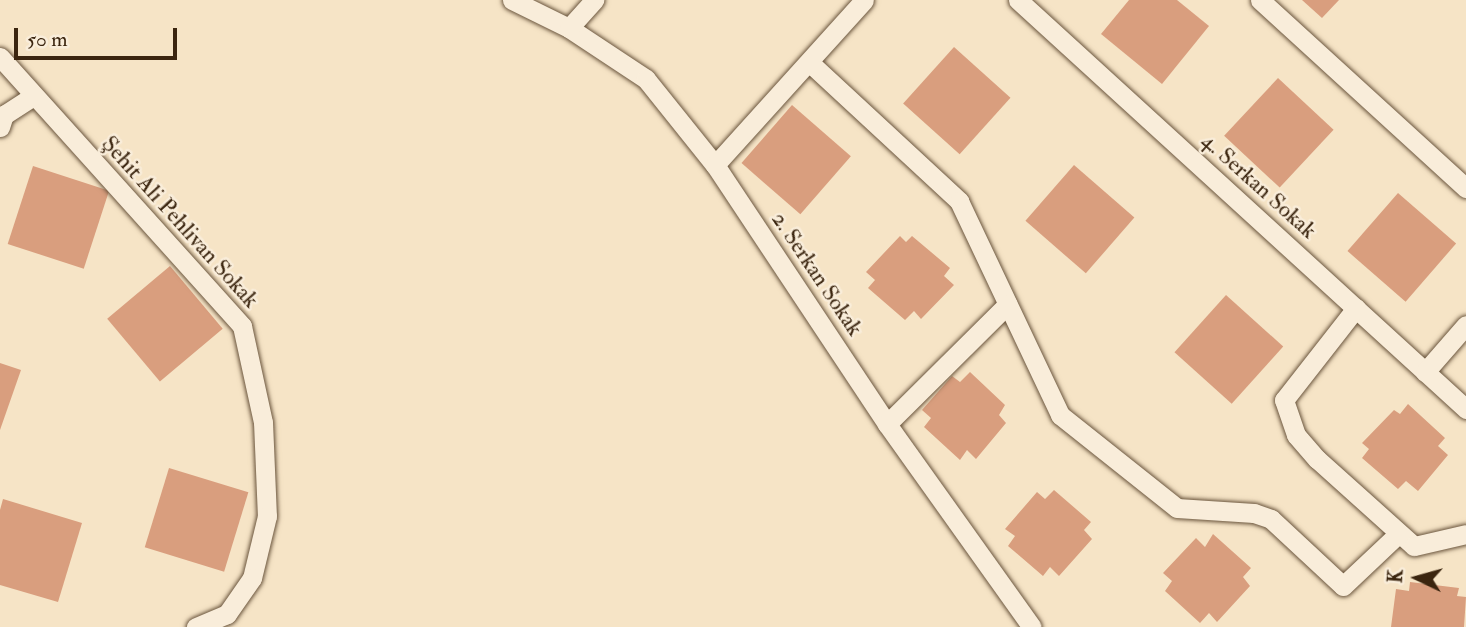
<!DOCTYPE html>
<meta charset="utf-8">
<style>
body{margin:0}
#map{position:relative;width:1466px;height:627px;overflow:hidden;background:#f6e4c6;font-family:"IM FELL Double Pica",serif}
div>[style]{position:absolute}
.building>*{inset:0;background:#d99e7e;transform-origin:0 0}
.roads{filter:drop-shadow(0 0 2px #6a553d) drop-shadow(0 0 2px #6a553d)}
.street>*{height:19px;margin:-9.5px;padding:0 9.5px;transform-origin:9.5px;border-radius:9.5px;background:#f9edda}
span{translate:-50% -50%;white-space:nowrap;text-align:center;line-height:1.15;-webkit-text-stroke:5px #f9edda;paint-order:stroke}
.street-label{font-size:23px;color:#3b250f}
.north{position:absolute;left:1382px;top:543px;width:70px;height:70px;-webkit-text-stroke:5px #f9edda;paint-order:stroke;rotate:275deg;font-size:19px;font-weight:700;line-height:28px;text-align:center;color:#3b250f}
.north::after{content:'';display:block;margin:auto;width:24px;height:32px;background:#3b250f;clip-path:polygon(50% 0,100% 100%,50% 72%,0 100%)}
.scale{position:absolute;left:14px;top:28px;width:163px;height:32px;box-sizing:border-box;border:4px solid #3b250f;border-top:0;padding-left:9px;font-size:21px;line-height:24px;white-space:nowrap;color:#3b250f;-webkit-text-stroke:5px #f9edda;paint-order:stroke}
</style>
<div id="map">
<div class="building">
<div style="clip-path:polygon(1129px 0,1177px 0,1209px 26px,1162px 84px,1101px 34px)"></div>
<div style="clip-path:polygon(1302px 0,1339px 0,1322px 18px)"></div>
<div style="left:954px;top:47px;width:76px;height:76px;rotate:42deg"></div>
<div style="left:1278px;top:78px;width:76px;height:79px;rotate:43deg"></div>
<div style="left:792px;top:105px;width:78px;height:77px;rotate:41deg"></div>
<div style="left:1074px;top:165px;width:80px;height:74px;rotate:41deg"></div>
<div style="left:33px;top:166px;width:80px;height:82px;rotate:18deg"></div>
<div style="left:1398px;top:193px;width:77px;height:77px;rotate:41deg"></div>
<div style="clip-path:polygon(900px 236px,906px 242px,912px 236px,950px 268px,944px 276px,954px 285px,921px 319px,914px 311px,905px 320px,868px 288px,875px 280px,866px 272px)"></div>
<div style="left:170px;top:266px;width:82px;height:82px;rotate:50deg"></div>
<div style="left:1226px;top:295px;width:77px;height:77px;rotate:42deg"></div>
<div style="clip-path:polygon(0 363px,21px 370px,0 430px)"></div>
<div style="clip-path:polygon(970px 372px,1005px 405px,999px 415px,1006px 423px,976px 459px,967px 450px,960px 460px,924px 427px,931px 418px,922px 410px,952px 376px,960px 382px)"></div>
<div style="clip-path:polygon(1408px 404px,1445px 438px,1438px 446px,1448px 455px,1418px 491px,1406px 481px,1398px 489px,1362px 458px,1369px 449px,1362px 443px,1394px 410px,1400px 414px)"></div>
<div style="left:169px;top:468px;width:83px;height:83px;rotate:17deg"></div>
<div style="clip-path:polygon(1054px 490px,1091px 522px,1084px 530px,1092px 539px,1059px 576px,1050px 567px,1043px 576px,1008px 546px,1015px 536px,1005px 529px,1037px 492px,1045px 499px)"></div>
<div style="clip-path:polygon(3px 499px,82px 523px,58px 602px,0 585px,0 510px)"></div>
<div style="clip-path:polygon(1213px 534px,1251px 568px,1243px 577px,1250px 586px,1217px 622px,1209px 613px,1200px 623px,1165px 591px,1172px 581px,1163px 573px,1196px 538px,1205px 547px)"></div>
<div style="clip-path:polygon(1410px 582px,1459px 588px,1457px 596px,1466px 597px,1464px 627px,1391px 627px,1396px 589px,1409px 591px)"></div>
</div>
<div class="roads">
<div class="street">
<div style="left:512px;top:0;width:64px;rotate:26.2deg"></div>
<div style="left:569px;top:28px;width:92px;rotate:33.5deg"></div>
<div style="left:646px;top:79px;width:110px;rotate:51.3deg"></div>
<div style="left:715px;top:165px;width:311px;rotate:56.4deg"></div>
<div style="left:887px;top:424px;width:249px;rotate:54.5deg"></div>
<div style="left:1018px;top:0;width:607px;rotate:42.39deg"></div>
<div style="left:1260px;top:0;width:279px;rotate:42.4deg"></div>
<div style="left:569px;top:28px;width:38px;rotate:-48deg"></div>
<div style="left:0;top:57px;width:362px;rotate:48deg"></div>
<div style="left:242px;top:326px;width:98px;rotate:77.7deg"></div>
<div style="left:263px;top:422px;width:94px;rotate:87.6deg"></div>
<div style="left:267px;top:516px;width:64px;rotate:103.6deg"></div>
<div style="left:252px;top:578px;width:44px;rotate:124.8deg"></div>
<div style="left:227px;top:614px;width:34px;rotate:157deg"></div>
<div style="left:809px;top:62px;width:205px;rotate:42.8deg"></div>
<div style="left:959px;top:201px;width:237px;rotate:64.7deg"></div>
<div style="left:1060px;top:415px;width:149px;rotate:38.5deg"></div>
<div style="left:1177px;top:508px;width:77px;rotate:3.7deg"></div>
<div style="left:1254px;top:513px;width:18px;rotate:19deg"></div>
<div style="left:1271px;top:519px;width:98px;rotate:42.9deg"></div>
<div style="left:1343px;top:586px;width:76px;rotate:-43.4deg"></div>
<div style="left:0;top:127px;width:13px;rotate:-72deg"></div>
<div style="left:4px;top:115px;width:35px;rotate:-33deg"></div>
<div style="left:715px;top:165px;width:222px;rotate:-47.9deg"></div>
<div style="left:1356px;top:308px;width:117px;rotate:128deg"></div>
<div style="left:1284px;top:400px;width:37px;rotate:71deg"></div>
<div style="left:1296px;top:435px;width:32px;rotate:49deg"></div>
<div style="left:1317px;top:459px;width:130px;rotate:41.9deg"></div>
<div style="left:1414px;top:546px;width:53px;rotate:-13deg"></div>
<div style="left:1425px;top:372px;width:62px;rotate:-48.9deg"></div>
<div style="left:887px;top:424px;width:170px;rotate:-44.8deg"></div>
</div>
</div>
<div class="street-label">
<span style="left:1259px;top:186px;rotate:42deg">4. Serkan Sokak</span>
<span style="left:180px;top:222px;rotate:48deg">Şehit Ali Pehlivan Sokak</span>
<span style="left:817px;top:274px;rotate:56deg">2. Serkan Sokak</span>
</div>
<div class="north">K</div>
<div class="scale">50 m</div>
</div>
